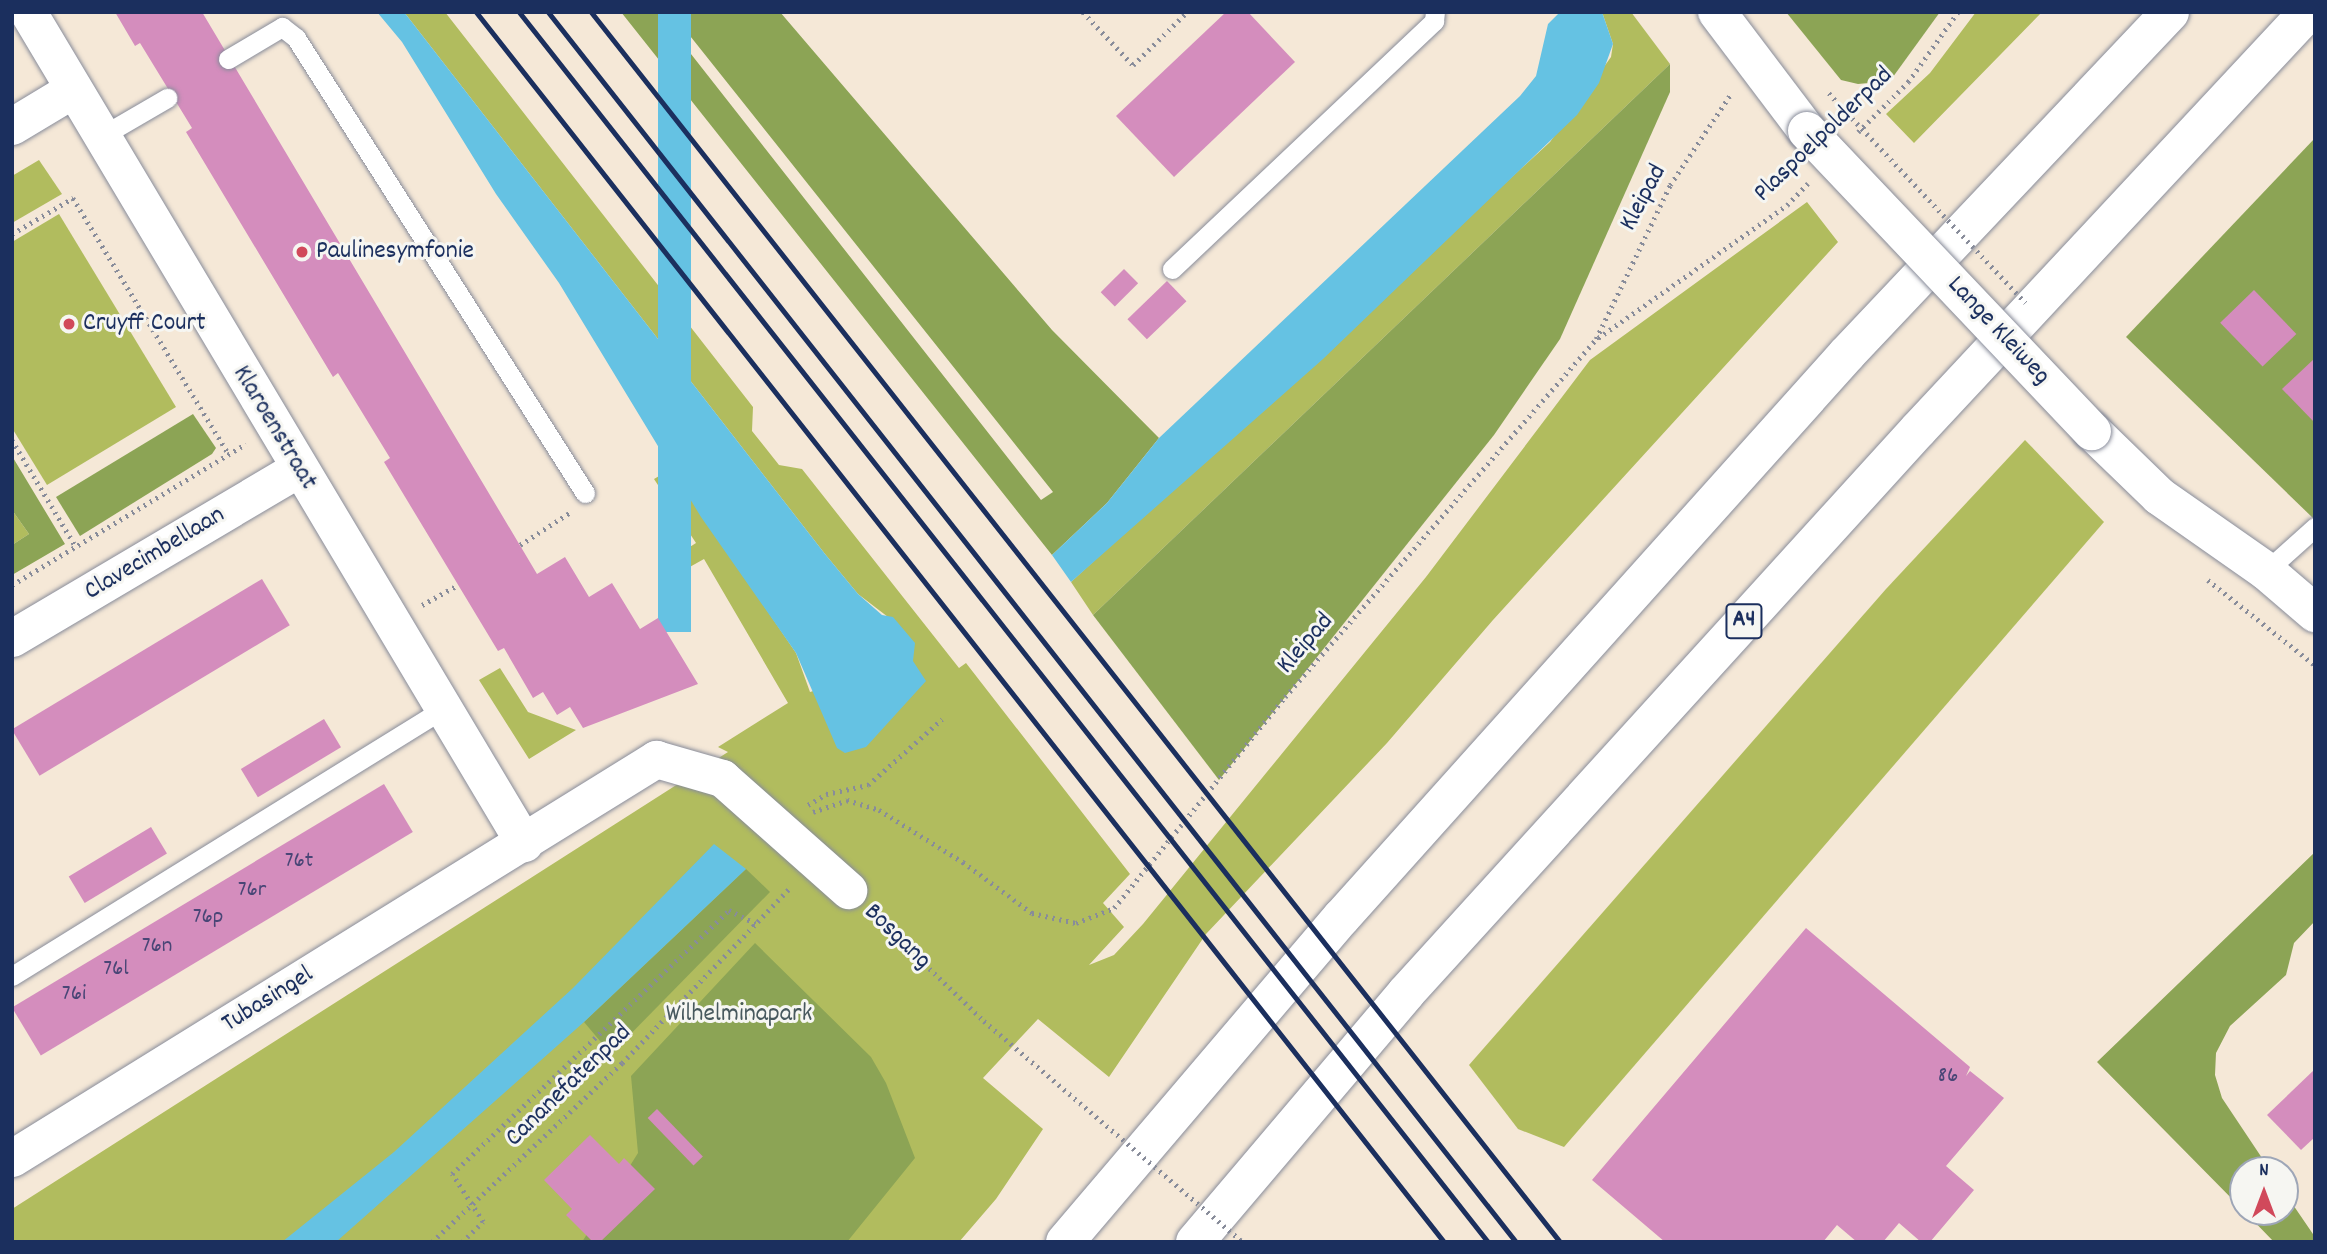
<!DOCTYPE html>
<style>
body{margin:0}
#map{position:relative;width:2327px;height:1254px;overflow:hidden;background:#f5e8d7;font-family:Dekko,sans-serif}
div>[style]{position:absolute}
.green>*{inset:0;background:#b1bc5e}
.forest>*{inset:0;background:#8ca455}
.water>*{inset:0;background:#65c2e3;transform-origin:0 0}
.building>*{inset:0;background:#d48dbd;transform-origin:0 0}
.path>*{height:4.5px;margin-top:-2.25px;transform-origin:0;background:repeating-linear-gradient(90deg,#888c9a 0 2px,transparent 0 7px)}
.roads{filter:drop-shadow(0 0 2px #888c9a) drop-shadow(0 0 2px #888c9a)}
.service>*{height:19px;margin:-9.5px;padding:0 9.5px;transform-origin:9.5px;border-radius:9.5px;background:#fff}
.minor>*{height:37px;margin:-18.5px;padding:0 18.5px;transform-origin:18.5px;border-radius:18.5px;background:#fff}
.tertiary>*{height:38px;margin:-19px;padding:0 19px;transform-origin:19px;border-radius:19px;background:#fff}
.motorway>*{height:38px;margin:-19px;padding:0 19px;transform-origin:19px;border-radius:19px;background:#fff}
.rail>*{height:5px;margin:-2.5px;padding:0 2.5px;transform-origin:2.5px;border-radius:2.5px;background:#1b2f5e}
.path-bridge>*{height:4.5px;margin-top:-2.25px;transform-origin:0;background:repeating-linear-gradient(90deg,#888c9a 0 2px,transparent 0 7px)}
.bridges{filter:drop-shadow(0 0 2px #888c9a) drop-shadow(0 0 2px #888c9a)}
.tertiary-bridge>*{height:38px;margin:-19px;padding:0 19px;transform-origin:19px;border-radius:19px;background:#fff}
.dots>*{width:19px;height:19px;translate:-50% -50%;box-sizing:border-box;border:4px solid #f6f6f2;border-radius:50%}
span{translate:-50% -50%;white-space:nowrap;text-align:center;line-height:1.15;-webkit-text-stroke:6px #f6f6f2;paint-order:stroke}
.number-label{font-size:23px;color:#494676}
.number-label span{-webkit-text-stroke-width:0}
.shield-label span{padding:2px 5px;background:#f6f6f2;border:2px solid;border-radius:5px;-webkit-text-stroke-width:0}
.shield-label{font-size:24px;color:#1b2f5e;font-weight:700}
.street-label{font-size:26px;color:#1b2f5e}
.poi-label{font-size:26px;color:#1b2f5e}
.left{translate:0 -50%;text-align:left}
.park-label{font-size:26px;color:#48595e}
.frame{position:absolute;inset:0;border:14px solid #1b2f5e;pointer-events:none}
.north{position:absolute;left:2229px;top:1156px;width:70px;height:70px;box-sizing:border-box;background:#f6f6f2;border:2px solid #9ea6b7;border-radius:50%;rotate:0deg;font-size:19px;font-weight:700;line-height:28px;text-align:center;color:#1b2f5e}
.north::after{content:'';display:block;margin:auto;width:24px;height:32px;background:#d1495b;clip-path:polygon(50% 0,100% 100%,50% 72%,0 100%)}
</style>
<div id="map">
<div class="green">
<div style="clip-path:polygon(404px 12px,445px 12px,753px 407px,752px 431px,779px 465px,802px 469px,959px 668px,966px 663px,1130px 874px,1103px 903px,1124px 927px,1089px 965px,1114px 955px,1143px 924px,1426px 577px,1590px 360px,1807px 202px,1838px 242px,1493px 620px,1387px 743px,1206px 934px,1109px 1077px,1038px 1019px,983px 1078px,1043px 1129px,996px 1199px,959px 1242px,12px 1242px,12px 1209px,728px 752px,718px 747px,788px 703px,704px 559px,679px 573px,671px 559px,696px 543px,654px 479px,671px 469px,796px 653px,810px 692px,913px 661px,888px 617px,858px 594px,825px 554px)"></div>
<div style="clip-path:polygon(1602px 12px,1631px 12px,1670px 64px,1093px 615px,1071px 582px,1550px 142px,1611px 57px,1613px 44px)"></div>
<div style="clip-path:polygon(1976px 12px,2042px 12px,1914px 143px,1886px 114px,1930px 73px)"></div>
<div style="clip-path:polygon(39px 160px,62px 194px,12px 223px,12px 176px)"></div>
<div style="clip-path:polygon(59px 214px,176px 407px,47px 485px,12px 428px,12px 242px)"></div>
<div style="clip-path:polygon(2025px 440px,2104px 522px,1564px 1147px,1518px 1129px,1469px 1065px,1886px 589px)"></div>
<div style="clip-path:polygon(12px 510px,29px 534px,12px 545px)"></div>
<div style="clip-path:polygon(500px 668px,528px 712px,576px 730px,529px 759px,479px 680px)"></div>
</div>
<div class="forest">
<div style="clip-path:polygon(621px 12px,658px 12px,1041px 500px,1053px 492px,671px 12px,780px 12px,1052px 330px,1159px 438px,1107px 503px,1052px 555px)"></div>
<div style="clip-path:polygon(1786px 12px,1940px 12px,1890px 81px,1858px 84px,1841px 80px)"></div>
<div style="clip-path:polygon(1670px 64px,1670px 92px,1560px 339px,1494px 435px,1219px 780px,1093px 615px)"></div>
<div style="clip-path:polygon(2315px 138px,2315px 520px,2126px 337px)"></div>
<div style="clip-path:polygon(193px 414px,216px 448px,212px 454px,80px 536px,56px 497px)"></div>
<div style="clip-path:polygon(12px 456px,65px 544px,12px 575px,12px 545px,29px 534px,12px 510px)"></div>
<div style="clip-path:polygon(2315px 852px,2315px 921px,2294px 943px,2286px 975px,2230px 1026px,2216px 1053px,2215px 1075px,2222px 1098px,2270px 1170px,2243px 1170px,2243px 1210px,2097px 1062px)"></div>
<div style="clip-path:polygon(746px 869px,770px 892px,611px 1054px,584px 1022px)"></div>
<div style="clip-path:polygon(755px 943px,871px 1057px,886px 1083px,915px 1158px,847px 1242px,582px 1242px,638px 1153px,631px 1076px)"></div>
<div style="clip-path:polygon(2285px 1193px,2315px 1237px,2315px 1242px,2274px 1242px,2245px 1212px,2285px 1212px)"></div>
</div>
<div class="water">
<div style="clip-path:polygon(377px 12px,404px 12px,825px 554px,858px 594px,882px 615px,893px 617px,915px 643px,913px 661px,926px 681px,866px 747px,845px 753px,837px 748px,796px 653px,701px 517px,559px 283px,496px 194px,402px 42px)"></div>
<div style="left:658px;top:12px;width:33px;height:620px"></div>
<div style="clip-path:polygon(1560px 12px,1602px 12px,1613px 44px,1599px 83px,1577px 115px,1323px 359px,1071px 582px,1052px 555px,1107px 503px,1159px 438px,1520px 96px,1536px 76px,1548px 24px)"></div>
<div style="clip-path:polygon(714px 844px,746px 869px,584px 1022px,336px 1242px,282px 1242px,394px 1152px,573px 988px)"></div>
</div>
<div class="building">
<div style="clip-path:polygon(115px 12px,202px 12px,537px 574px,565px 557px,589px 597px,612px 583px,640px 629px,658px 618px,698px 684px,583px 728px,570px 707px,557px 715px,543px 692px,533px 698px,504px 648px,498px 651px,384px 462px,390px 458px,338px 373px,333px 377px,186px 132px,192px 128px,140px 43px,135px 46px)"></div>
<div style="clip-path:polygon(1226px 12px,1248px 12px,1295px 62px,1174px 177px,1116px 116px)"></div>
<div style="left:1124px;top:269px;width:20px;height:33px;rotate:45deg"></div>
<div style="left:1167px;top:281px;width:28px;height:55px;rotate:46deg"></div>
<div style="left:2254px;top:290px;width:61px;height:47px;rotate:46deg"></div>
<div style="clip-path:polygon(2315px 358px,2315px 423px,2282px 389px)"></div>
<div style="left:262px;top:579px;width:54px;height:292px;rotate:59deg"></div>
<div style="left:324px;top:719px;width:33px;height:97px;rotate:59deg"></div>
<div style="left:384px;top:784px;width:56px;height:434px;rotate:59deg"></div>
<div style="left:151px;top:827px;width:31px;height:96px;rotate:59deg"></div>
<div style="clip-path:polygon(1806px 928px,1970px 1067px,1966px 1076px,1970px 1071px,2004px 1098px,1946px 1166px,1974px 1190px,1930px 1242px,1921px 1242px,1899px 1223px,1883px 1242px,1857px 1242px,1837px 1225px,1823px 1242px,1665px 1242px,1592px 1180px)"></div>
<div style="clip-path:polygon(2315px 1069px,2315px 1137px,2301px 1150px,2267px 1115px)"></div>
<div style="left:657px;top:1109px;width:66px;height:13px;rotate:46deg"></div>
<div style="clip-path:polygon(590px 1135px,619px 1164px,624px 1158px,655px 1189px,600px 1242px,593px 1242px,566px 1215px,572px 1209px,544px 1180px)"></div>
</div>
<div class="path">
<div style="left:1083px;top:12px;width:73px;rotate:46.7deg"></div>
<div style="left:1133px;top:65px;width:76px;rotate:-44.5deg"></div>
<div style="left:1829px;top:93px;width:13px;rotate:48deg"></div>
<div style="left:1858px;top:132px;width:71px;rotate:-45deg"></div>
<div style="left:1908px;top:82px;width:86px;rotate:-54.5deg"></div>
<div style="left:12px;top:234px;width:71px;rotate:-30.5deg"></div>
<div style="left:73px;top:198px;width:301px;rotate:58.7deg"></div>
<div style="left:1598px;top:338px;width:231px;rotate:-35.1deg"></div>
<div style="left:1787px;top:205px;width:30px;rotate:-46deg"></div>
<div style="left:12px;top:440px;width:125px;rotate:59.1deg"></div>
<div style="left:520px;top:545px;width:59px;rotate:-33.1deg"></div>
<div style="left:2208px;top:580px;width:137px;rotate:38.5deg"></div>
<div style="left:12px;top:585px;width:273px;rotate:-31.1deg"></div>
<div style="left:422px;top:605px;width:41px;rotate:-29.1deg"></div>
<div style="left:808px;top:805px;width:21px;rotate:-31deg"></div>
<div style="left:826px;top:794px;width:43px;rotate:-12.1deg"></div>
<div style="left:868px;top:785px;width:99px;rotate:-41.7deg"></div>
<div style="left:813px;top:812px;width:36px;rotate:-19deg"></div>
<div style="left:847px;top:800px;width:34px;rotate:17deg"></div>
<div style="left:879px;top:810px;width:99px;rotate:31.8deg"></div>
<div style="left:963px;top:862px;width:86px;rotate:36.5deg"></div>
<div style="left:1032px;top:913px;width:45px;rotate:12.8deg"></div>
<div style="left:1076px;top:923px;width:41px;rotate:-21.5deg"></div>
<div style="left:1114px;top:908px;width:272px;rotate:-51deg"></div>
<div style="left:1285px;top:697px;width:474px;rotate:-49deg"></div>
<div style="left:1596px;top:339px;width:171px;rotate:-64.3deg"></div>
<div style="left:1670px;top:185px;width:110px;rotate:-56.2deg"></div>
<div style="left:874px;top:915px;width:153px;rotate:43.9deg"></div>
<div style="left:432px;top:1242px;width:261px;rotate:-43.3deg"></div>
<div style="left:622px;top:1063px;width:243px;rotate:-46.2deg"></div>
<div style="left:462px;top:1242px;width:29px;rotate:-44deg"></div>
<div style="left:483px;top:1222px;width:57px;rotate:-122.9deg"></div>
<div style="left:452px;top:1174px;width:383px;rotate:-43.6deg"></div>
<div style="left:729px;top:910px;width:30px;rotate:27deg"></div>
</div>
<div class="roads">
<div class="service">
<div style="left:228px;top:59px;width:63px;rotate:-30.7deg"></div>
<div style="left:282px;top:27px;width:18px;rotate:38deg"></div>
<div style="left:296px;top:38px;width:539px;rotate:57.58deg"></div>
<div style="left:100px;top:137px;width:78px;rotate:-30.2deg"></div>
<div style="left:1172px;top:269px;width:361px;rotate:-43.4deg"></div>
<div style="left:1434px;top:21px;width:9px;rotate:-84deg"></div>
<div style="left:2266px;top:571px;width:66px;rotate:-41.9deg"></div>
<div style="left:12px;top:976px;width:507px;rotate:-31.78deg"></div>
</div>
<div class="minor">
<div style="left:28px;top:12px;width:968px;rotate:59.17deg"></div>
<div style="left:12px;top:126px;width:70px;rotate:-31deg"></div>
<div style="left:12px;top:638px;width:332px;rotate:-30.6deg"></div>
<div style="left:12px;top:1158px;width:758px;rotate:-31.78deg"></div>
<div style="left:656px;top:759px;width:69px;rotate:16.1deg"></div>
<div style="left:722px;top:778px;width:169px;rotate:41.6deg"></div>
</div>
<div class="tertiary">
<div style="left:1717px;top:12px;width:149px;rotate:52.9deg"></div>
<div style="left:2092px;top:431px;width:93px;rotate:44.1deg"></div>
<div style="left:2159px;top:496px;width:131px;rotate:35deg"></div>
<div style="left:2266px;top:571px;width:65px;rotate:40.6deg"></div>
</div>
<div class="motorway">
<div style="left:1065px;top:1242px;width:426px;rotate:-49.6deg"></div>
<div style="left:1341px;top:918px;width:758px;rotate:-48.1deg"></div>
<div style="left:1847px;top:354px;width:470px;rotate:-46.6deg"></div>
<div style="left:1195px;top:1242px;width:326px;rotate:-49.7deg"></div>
<div style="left:1406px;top:993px;width:761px;rotate:-47.72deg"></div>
<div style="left:1918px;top:430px;width:572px;rotate:-46.98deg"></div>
</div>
</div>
<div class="rail">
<div style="left:476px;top:12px;width:1565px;rotate:51.8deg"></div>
<div style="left:519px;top:12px;width:1566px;rotate:51.77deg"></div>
<div style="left:548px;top:12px;width:1565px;rotate:51.8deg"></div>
<div style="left:591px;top:12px;width:1566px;rotate:51.77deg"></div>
</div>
<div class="path-bridge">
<div style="left:1838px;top:103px;width:274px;rotate:46.8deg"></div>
<div style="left:984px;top:1021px;width:340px;rotate:40.5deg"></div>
</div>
<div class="bridges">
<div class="tertiary-bridge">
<div style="left:1807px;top:131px;width:414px;rotate:46.5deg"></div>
</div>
</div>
<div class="dots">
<div style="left:302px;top:252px;background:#d1495b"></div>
<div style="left:69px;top:324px;background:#d1495b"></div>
</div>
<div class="number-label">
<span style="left:299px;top:862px">76t</span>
<span style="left:252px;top:891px">76r</span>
<span style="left:208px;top:918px">76p</span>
<span style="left:157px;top:947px">76n</span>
<span style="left:116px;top:970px">76l</span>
<span style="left:74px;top:995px">76i</span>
<span style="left:1948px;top:1077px">86</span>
</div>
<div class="shield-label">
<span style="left:1744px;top:621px">A4</span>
</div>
<div class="street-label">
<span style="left:1824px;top:135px;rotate:-44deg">Plaspoelpolderpad</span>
<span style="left:1644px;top:198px;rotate:-62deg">Kleipad</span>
<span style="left:1998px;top:331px;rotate:47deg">Lange Kleiweg</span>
<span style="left:274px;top:428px;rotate:59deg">Klaroenstraat</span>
<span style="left:155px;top:554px;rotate:-31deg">Clavecimbellaan</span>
<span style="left:1306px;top:644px;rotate:-49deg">Kleipad</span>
<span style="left:897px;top:937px;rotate:44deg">Bosgang</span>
<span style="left:268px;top:1000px;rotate:-32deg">Tubasingel</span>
<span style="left:569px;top:1086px;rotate:-44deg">Cananefatenpad</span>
</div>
<div class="poi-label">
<span class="left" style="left:316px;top:252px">Paulinesymfonie</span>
<span class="left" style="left:83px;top:324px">Cruyff Court</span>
</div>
<div class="park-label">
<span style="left:739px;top:1015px">Wilhelminapark</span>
</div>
<div class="frame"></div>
<div class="north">N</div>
</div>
